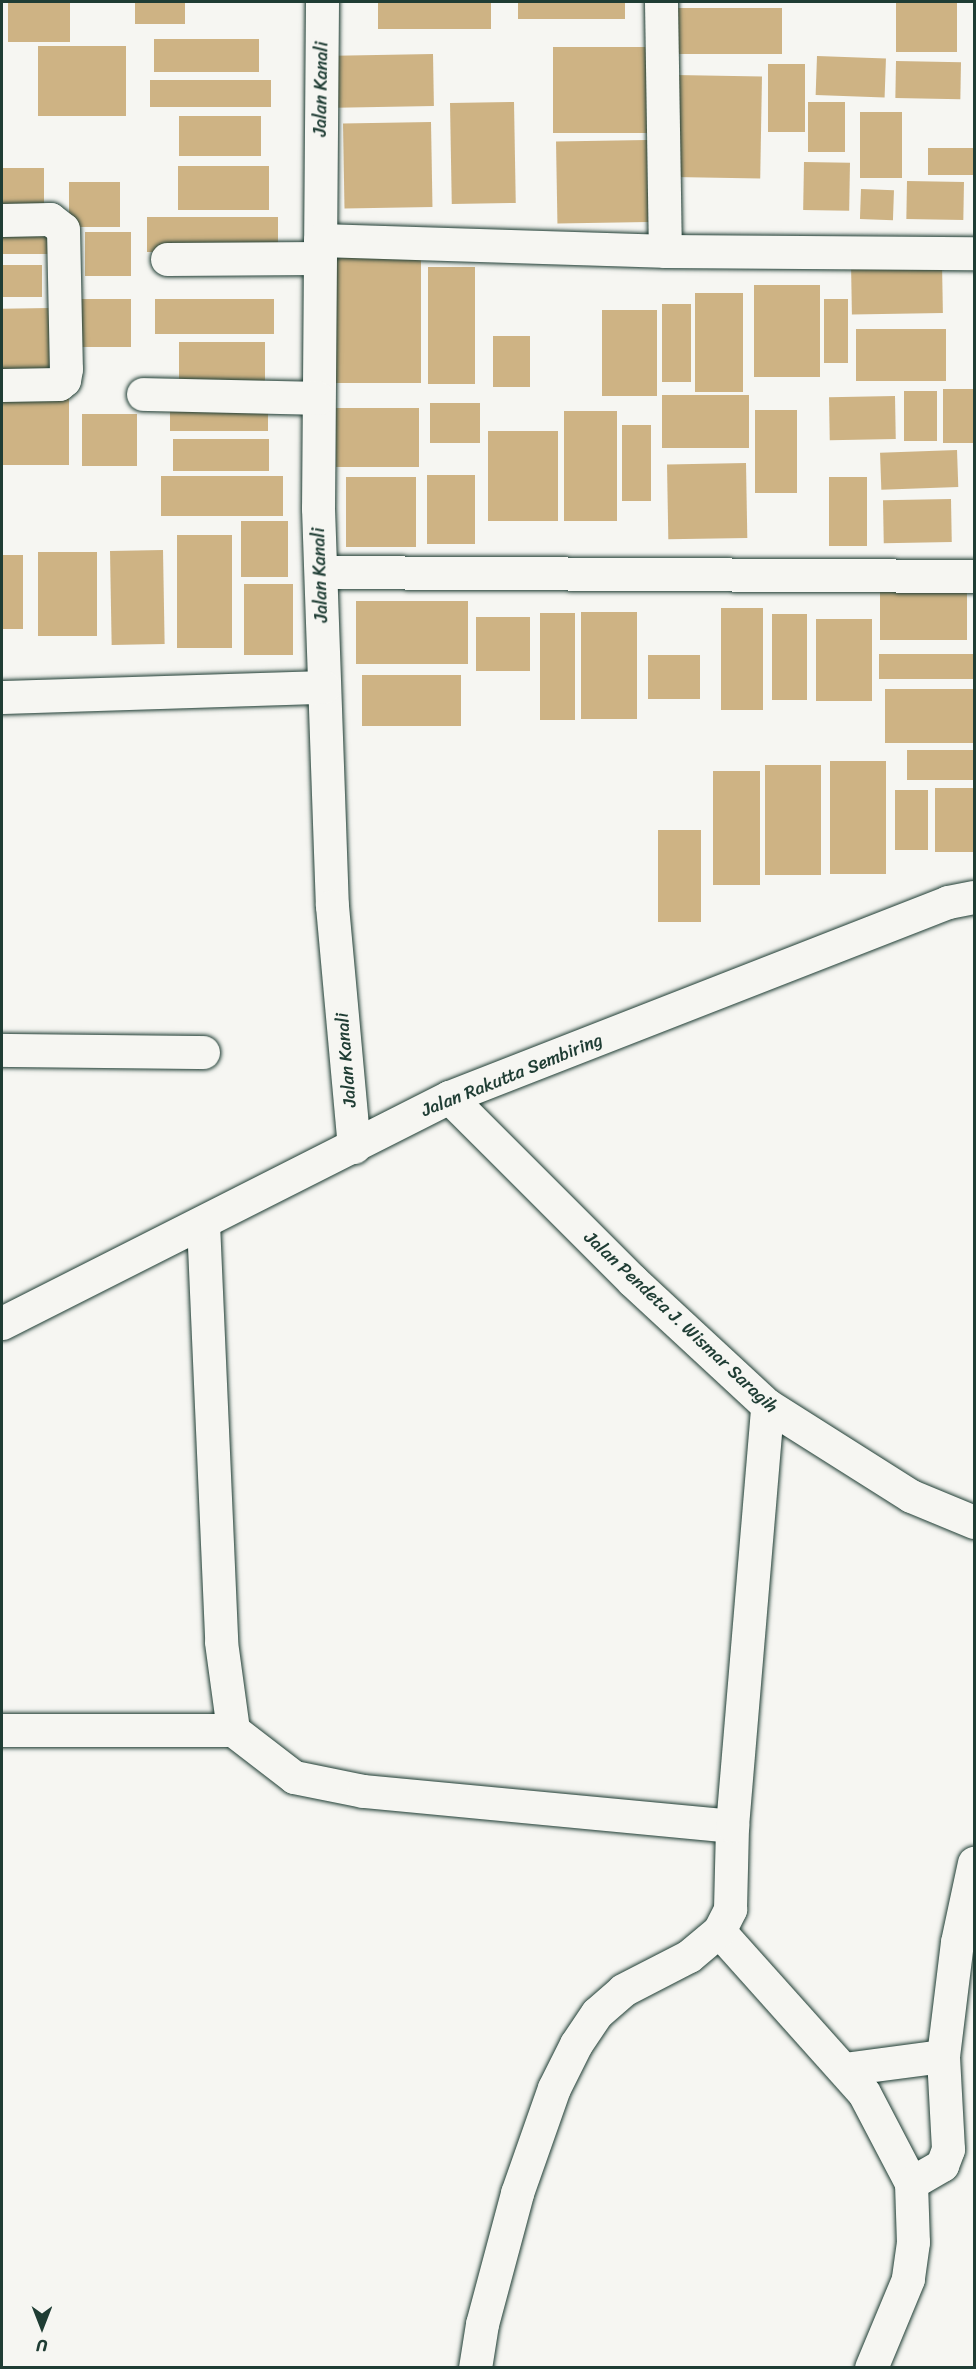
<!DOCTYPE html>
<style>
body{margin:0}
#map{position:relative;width:976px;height:2369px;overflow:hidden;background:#f6f6f2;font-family:Sriracha,sans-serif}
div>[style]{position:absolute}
.building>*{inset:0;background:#ceb384;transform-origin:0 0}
.roads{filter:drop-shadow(0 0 2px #1f3d34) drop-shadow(0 0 2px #1f3d34)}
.street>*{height:33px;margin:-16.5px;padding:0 16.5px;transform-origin:16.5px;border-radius:16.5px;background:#f6f6f2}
.secondary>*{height:33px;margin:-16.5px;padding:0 16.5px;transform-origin:16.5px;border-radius:16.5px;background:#f6f6f2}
span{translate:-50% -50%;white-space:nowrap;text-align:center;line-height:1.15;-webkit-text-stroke:4.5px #f6f6f2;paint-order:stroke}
.street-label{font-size:18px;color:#1f3d34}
.frame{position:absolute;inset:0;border:3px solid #1f3d34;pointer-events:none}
.north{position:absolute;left:12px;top:2297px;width:60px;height:60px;-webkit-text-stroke:4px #f6f6f2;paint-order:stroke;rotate:180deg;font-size:16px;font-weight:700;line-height:24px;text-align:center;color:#1f3d34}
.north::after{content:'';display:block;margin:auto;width:21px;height:27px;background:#1f3d34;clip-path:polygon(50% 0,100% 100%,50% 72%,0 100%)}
</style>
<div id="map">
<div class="building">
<div style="left:8px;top:2px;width:62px;height:40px"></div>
<div style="left:135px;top:2px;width:50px;height:22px"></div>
<div style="left:378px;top:2px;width:113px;height:27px"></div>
<div style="left:518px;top:2px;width:107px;height:17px"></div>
<div style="left:896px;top:2px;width:61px;height:50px"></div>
<div style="left:677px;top:8px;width:105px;height:46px"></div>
<div style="left:259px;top:39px;width:33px;height:105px;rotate:90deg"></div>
<div style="left:38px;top:46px;width:88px;height:70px"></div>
<div style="left:655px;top:47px;width:86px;height:102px;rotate:90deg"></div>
<div style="left:433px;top:54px;width:52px;height:98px;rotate:89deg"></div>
<div style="left:817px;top:56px;width:69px;height:39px;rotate:2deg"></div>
<div style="left:896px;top:61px;width:65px;height:37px;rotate:1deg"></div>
<div style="left:768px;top:64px;width:37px;height:68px"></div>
<div style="left:676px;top:75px;width:86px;height:102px;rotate:1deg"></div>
<div style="left:271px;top:80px;width:27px;height:121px;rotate:90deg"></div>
<div style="left:514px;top:102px;width:101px;height:64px;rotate:89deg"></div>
<div style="left:808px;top:102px;width:37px;height:50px"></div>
<div style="left:860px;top:112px;width:42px;height:66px"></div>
<div style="left:179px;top:116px;width:82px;height:40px"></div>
<div style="left:431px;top:122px;width:85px;height:88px;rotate:89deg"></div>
<div style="left:647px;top:140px;width:82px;height:91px;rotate:89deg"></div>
<div style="left:928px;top:148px;width:45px;height:27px"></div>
<div style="left:804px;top:162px;width:46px;height:48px;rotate:1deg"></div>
<div style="left:269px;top:166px;width:44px;height:91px;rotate:90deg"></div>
<div style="left:2px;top:168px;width:42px;height:47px"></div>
<div style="left:907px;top:181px;width:57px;height:38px;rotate:1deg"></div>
<div style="left:69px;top:182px;width:51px;height:45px"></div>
<div style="left:861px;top:189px;width:33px;height:30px;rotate:2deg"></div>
<div style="left:147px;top:217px;width:131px;height:35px"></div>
<div style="left:50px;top:224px;width:30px;height:48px;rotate:90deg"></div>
<div style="left:131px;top:232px;width:44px;height:46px;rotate:90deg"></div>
<div style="left:421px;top:248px;width:135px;height:86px;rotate:90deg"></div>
<div style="left:942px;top:262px;width:51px;height:91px;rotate:89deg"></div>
<div style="left:42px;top:265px;width:32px;height:40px;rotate:90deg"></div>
<div style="left:475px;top:267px;width:117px;height:47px;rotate:90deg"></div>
<div style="left:754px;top:285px;width:66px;height:92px"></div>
<div style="left:695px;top:293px;width:48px;height:99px"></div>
<div style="left:78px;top:299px;width:53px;height:48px"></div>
<div style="left:274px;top:299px;width:35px;height:119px;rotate:90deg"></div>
<div style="left:824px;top:299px;width:24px;height:64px"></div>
<div style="left:662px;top:304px;width:29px;height:78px"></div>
<div style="left:49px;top:308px;width:61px;height:47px;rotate:89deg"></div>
<div style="left:602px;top:310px;width:55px;height:86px"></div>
<div style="left:946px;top:329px;width:52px;height:90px;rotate:90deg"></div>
<div style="left:493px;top:336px;width:37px;height:51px"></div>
<div style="left:179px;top:342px;width:86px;height:45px"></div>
<div style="left:2px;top:387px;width:67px;height:78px"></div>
<div style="left:943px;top:389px;width:30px;height:54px"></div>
<div style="left:937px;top:391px;width:50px;height:33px;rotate:90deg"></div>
<div style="left:662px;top:395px;width:87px;height:53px"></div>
<div style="left:895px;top:396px;width:43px;height:66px;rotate:89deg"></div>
<div style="left:268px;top:398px;width:33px;height:98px;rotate:90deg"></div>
<div style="left:430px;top:403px;width:50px;height:40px"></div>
<div style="left:419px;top:408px;width:59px;height:83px;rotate:90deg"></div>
<div style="left:755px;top:410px;width:42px;height:83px"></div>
<div style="left:617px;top:411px;width:110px;height:53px;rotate:90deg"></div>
<div style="left:137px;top:414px;width:52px;height:55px;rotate:90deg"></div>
<div style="left:622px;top:425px;width:29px;height:76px"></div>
<div style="left:488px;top:431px;width:70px;height:90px"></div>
<div style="left:173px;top:439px;width:96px;height:32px"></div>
<div style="left:957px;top:450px;width:37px;height:77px;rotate:88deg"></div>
<div style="left:746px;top:463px;width:75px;height:79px;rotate:89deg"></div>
<div style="left:427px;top:475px;width:48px;height:69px"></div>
<div style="left:161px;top:476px;width:122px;height:40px"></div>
<div style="left:346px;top:477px;width:70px;height:70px"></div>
<div style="left:829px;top:477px;width:38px;height:69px"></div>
<div style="left:951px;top:499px;width:43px;height:68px;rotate:89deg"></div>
<div style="left:241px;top:521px;width:47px;height:56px"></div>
<div style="left:177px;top:535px;width:55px;height:113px"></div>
<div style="left:163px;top:550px;width:94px;height:53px;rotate:89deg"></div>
<div style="left:38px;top:552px;width:59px;height:84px"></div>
<div style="left:2px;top:555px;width:21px;height:74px"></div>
<div style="left:293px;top:584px;width:71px;height:49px;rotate:90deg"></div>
<div style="left:967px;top:584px;width:56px;height:87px;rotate:90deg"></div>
<div style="left:468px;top:601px;width:63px;height:112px;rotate:90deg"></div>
<div style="left:721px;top:608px;width:42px;height:102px"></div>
<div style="left:581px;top:612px;width:56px;height:107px"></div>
<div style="left:540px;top:613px;width:35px;height:107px"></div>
<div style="left:772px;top:614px;width:35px;height:86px"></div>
<div style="left:530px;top:617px;width:54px;height:54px;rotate:90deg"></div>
<div style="left:816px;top:619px;width:56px;height:82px"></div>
<div style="left:974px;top:654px;width:25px;height:95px;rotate:90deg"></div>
<div style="left:648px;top:655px;width:52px;height:44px"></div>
<div style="left:362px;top:675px;width:99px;height:51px"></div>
<div style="left:885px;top:689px;width:89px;height:54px"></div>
<div style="left:907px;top:750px;width:67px;height:30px"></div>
<div style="left:830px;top:761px;width:56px;height:113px"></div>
<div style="left:765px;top:765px;width:56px;height:110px"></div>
<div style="left:760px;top:771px;width:114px;height:47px;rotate:90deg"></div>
<div style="left:935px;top:788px;width:39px;height:64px"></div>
<div style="left:895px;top:790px;width:33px;height:60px"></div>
<div style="left:658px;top:830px;width:43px;height:92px"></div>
</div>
<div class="roads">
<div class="street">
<div style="left:322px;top:2px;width:506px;rotate:90.45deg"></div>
<div style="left:318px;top:508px;width:398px;rotate:88deg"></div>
<div style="left:332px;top:906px;width:242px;rotate:84.8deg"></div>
<div style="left:661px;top:2px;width:249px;rotate:89.1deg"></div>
<div style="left:2px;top:220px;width:48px;rotate:-1.2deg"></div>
<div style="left:50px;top:219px;width:16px;rotate:38deg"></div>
<div style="left:63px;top:229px;width:140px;rotate:88.8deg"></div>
<div style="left:66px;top:369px;width:11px;rotate:100deg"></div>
<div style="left:64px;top:380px;width:6px;rotate:141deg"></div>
<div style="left:59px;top:384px;width:57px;rotate:179deg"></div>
<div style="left:320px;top:240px;width:345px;rotate:1.8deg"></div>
<div style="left:665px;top:251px;width:309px;rotate:0.4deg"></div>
<div style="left:167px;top:259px;width:152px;rotate:-0.4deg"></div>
<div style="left:143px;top:394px;width:175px;rotate:1.3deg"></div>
<div style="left:321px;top:572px;width:653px;rotate:0.35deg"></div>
<div style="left:2px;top:697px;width:322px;rotate:-1.8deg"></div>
<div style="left:2px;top:1050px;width:201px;rotate:0.6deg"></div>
<div style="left:203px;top:1223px;width:419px;rotate:87.5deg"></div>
<div style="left:221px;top:1642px;width:89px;rotate:82.2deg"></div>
<div style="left:233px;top:1730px;width:77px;rotate:37.6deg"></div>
<div style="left:294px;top:1777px;width:70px;rotate:11.5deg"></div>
<div style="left:363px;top:1791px;width:371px;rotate:5.4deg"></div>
<div style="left:2px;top:1730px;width:231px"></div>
<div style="left:719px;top:1931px;width:217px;rotate:48.2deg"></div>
<div style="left:864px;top:2093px;width:102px;rotate:62.4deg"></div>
<div style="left:911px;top:2183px;width:59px;rotate:88.1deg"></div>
<div style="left:913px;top:2242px;width:37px;rotate:98deg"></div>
<div style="left:908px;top:2279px;width:96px;rotate:112.6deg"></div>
<div style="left:844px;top:2069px;width:100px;rotate:-7.5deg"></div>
<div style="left:911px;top:2183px;width:36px;rotate:-30deg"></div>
<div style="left:942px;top:2165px;width:17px;rotate:-69deg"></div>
<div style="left:948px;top:2149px;width:93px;rotate:-93.1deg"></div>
<div style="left:943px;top:2056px;width:115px;rotate:-83deg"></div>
<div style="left:957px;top:1942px;width:81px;rotate:-77.9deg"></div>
<div style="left:475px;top:2368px;width:45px;rotate:-81deg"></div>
<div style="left:482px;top:2324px;width:136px;rotate:-75deg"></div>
<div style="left:517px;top:2193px;width:111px;rotate:-70.6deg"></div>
<div style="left:554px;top:2088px;width:49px;rotate:-63.4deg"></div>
<div style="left:576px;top:2044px;width:37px;rotate:-56deg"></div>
<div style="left:597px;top:2013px;width:35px;rotate:-41deg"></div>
<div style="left:623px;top:1990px;width:74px;rotate:-27.3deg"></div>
<div style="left:689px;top:1956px;width:39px;rotate:-40deg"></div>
<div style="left:719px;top:1931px;width:25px;rotate:-63deg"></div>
<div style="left:730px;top:1909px;width:83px;rotate:-88.6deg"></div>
<div style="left:732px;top:1826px;width:422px;rotate:-85.2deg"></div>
</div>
<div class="secondary">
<div style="left:449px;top:1097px;width:260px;rotate:45deg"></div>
<div style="left:633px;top:1281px;width:183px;rotate:42.8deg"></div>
<div style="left:767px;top:1405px;width:170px;rotate:32.3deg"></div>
<div style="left:911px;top:1496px;width:68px;rotate:22.4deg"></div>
<div style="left:2px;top:1323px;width:501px;rotate:-26.82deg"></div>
<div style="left:449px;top:1097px;width:536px;rotate:-21.34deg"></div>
<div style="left:948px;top:902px;width:26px;rotate:-11deg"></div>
</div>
</div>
<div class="street-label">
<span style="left:321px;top:89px;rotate:-89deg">Jalan Kanali</span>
<span style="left:320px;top:575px;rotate:-92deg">Jalan Kanali</span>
<span style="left:346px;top:1060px;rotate:-95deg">Jalan Kanali</span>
<span style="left:512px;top:1075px;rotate:-22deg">Jalan Rakutta Sembiring</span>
<span style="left:681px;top:1322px;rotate:43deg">Jalan Pendeta J. Wismar Saragih</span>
</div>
<div class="frame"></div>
<div class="north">U</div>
</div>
